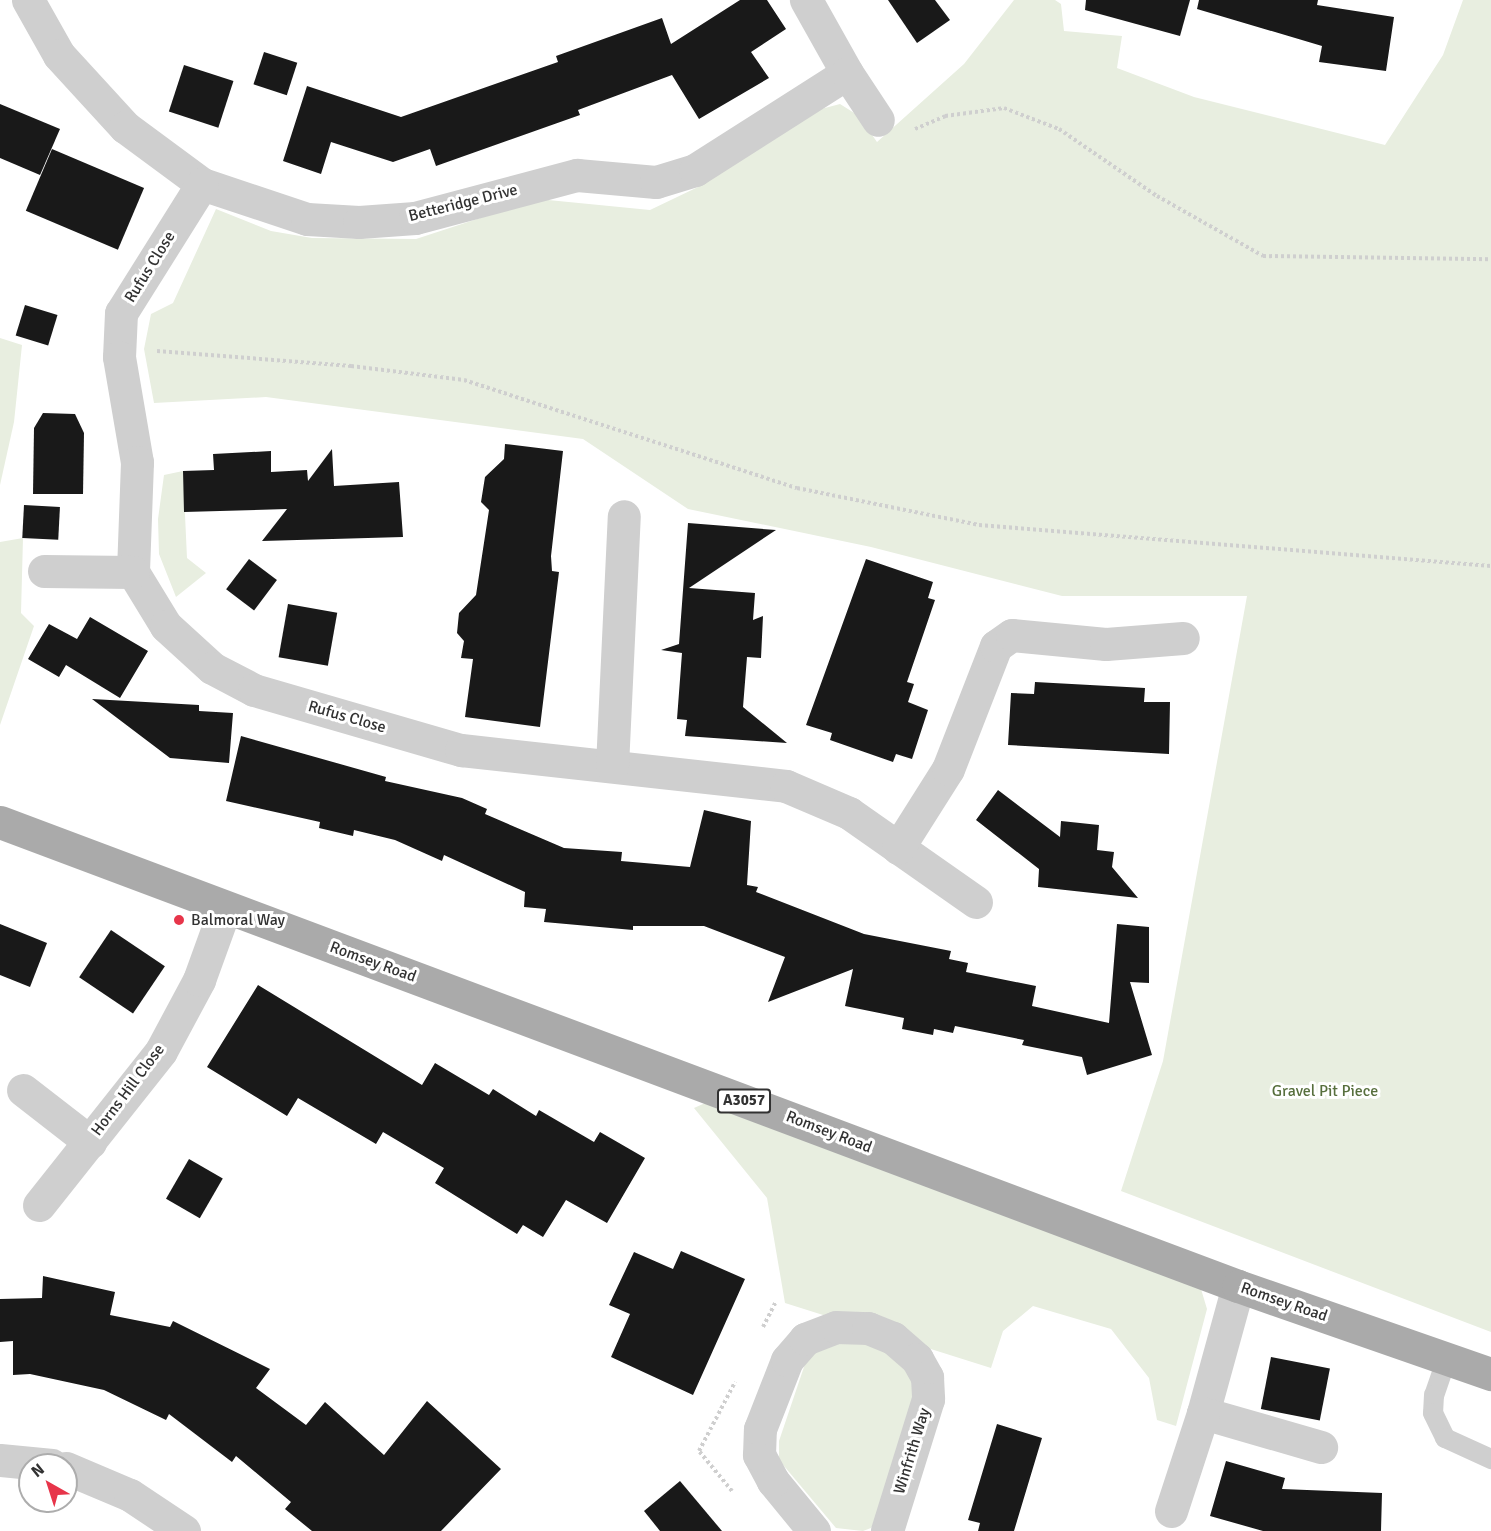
<!DOCTYPE html>
<style>
body{margin:0}
#map{position:relative;width:1491px;height:1531px;overflow:hidden;background:#fff;font-family:Signika,sans-serif}
div>[style]{position:absolute}
.green>*{inset:0;background:#e8eee0}
.building>*{inset:0;background:#191919;transform-origin:0 0}
.path>*{height:4px;margin-top:-2px;transform-origin:0;background:repeating-linear-gradient(90deg,#cfcfcf 0 3px,transparent 0 6px)}
.lane>*{height:20px;margin:-10px;padding:0 10px;transform-origin:10px;border-radius:10px;background:#cfcfcf}
.street>*{height:33px;margin:-16.5px;padding:0 16.5px;transform-origin:16.5px;border-radius:16.5px;background:#cfcfcf}
.primary>*{height:33px;margin:-16.5px;padding:0 16.5px;transform-origin:16.5px;border-radius:16.5px;background:#aaa}
.dots>*{width:16px;height:16px;translate:-50% -50%;box-sizing:border-box;border:3px solid #fff;border-radius:50%}
span{translate:-50% -50%;white-space:nowrap;text-align:center;line-height:1.15;-webkit-text-stroke:6px #fff;paint-order:stroke}
.shield-label span{padding:2px 4px;background:#fff;border:2px solid;border-radius:4px;-webkit-text-stroke-width:0}
.shield-label{font-size:15px;color:#323232;font-weight:700}
.street-label{font-size:16px;color:#323232}
.poi-label{font-size:16px;color:#323232}
.left{translate:0 -50%;text-align:left}
.park-label{font-size:16px;color:#576f3d}
.north{position:absolute;left:18px;top:1453px;width:60px;height:60px;box-sizing:border-box;background:#fff;border:2px solid #adadad;border-radius:50%;rotate:321deg;font-size:16px;font-weight:700;line-height:24px;text-align:center;color:#323232}
.north::after{content:'';display:block;margin:auto;width:21px;height:27px;background:#e7354a;clip-path:polygon(50% 0,100% 100%,50% 72%,0 100%)}
</style>
<div id="map">
<div class="green">
<div style="clip-path:polygon(1014px 0,1055px 0,1061px 4px,1064px 31px,1122px 36px,1117px 68px,1194px 97px,1385px 145px,1443px 55px,1463px 0,1491px 0,1491px 1332px,1121px 1191px,1163px 1061px,1247px 596px,1062px 596px,871px 547px,688px 509px,583px 439px,266px 397px,154px 403px,144px 349px,151px 314px,173px 303px,216px 209px,271px 231px,312px 238px,416px 239px,538px 199px,650px 210px,698px 187px,821px 109px,840px 104px,859px 116px,877px 142px,964px 64px)"></div>
<div style="clip-path:polygon(0 338px,22px 345px,14px 422px,0 485px)"></div>
<div style="clip-path:polygon(183px 471px,187px 558px,206px 573px,176px 597px,159px 554px,158px 519px,164px 475px)"></div>
<div style="clip-path:polygon(23px 538px,21px 613px,34px 626px,0 725px,0 542px)"></div>
<div style="clip-path:polygon(712px 1100px,1201px 1289px,1207px 1309px,1176px 1426px,1157px 1420px,1149px 1378px,1111px 1329px,1033px 1306px,1003px 1331px,991px 1368px,785px 1303px,767px 1198px,694px 1108px)"></div>
<div style="clip-path:polygon(835px 1339px,878px 1344px,910px 1372px,916px 1395px,879px 1516px,871px 1528px,863px 1531px,836px 1528px,779px 1460px,779px 1441px,806px 1361px,818px 1348px)"></div>
</div>
<div class="building">
<div style="clip-path:polygon(740px 0,767px 0,786px 29px,751px 52px,769px 78px,699px 119px,672px 75px,578px 110px,580px 115px,436px 166px,430px 149px,393px 162px,331px 142px,321px 174px,283px 161px,307px 86px,401px 117px,558px 62px,556px 56px,662px 18px,671px 44px)"></div>
<div style="clip-path:polygon(888px 0,935px 0,950px 20px,917px 43px)"></div>
<div style="clip-path:polygon(1086px 0,1190px 0,1180px 36px,1085px 10px)"></div>
<div style="clip-path:polygon(1199px 0,1318px 0,1317px 5px,1394px 17px,1386px 71px,1319px 62px,1322px 46px,1197px 9px)"></div>
<div style="left:264px;top:52px;width:35px;height:34px;rotate:18deg"></div>
<div style="left:184px;top:65px;width:52px;height:49px;rotate:18deg"></div>
<div style="clip-path:polygon(0 104px,60px 129px,40px 175px,0 158px)"></div>
<div style="left:52px;top:149px;width:100px;height:67px;rotate:23deg"></div>
<div style="left:25px;top:305px;width:34px;height:32px;rotate:17deg"></div>
<div style="clip-path:polygon(43px 413px,75px 414px,84px 433px,83px 494px,33px 494px,34px 428px)"></div>
<div style="clip-path:polygon(505px 444px,563px 451px,551px 556px,552px 571px,559px 572px,540px 727px,465px 717px,473px 659px,461px 658px,464px 641px,457px 633px,459px 613px,476px 595px,489px 510px,481px 502px,485px 477px,504px 459px)"></div>
<div style="clip-path:polygon(332px 449px,334px 486px,399px 482px,403px 537px,262px 541px,287px 509px,184px 512px,183px 471px,214px 470px,213px 454px,271px 451px,271px 472px,307px 470px,308px 481px)"></div>
<div style="left:24px;top:505px;width:36px;height:33px;rotate:3deg"></div>
<div style="clip-path:polygon(688px 523px,776px 530px,689px 588px,755px 593px,753px 620px,763px 616px,761px 658px,747px 657px,743px 707px,787px 743px,685px 736px,687px 720px,677px 719px,682px 653px,661px 650px,679px 644px)"></div>
<div style="left:249px;top:559px;width:35px;height:38px;rotate:37deg"></div>
<div style="clip-path:polygon(866px 559px,933px 582px,928px 598px,935px 600px,907px 682px,914px 684px,908px 702px,928px 710px,912px 759px,896px 754px,893px 762px,830px 740px,832px 733px,806px 725px)"></div>
<div style="left:288px;top:604px;width:50px;height:54px;rotate:10deg"></div>
<div style="clip-path:polygon(90px 617px,148px 651px,120px 698px,66px 665px,59px 677px,28px 659px,49px 624px,77px 639px)"></div>
<div style="clip-path:polygon(1035px 682px,1145px 688px,1144px 702px,1170px 702px,1169px 754px,1008px 745px,1011px 693px,1034px 694px)"></div>
<div style="clip-path:polygon(92px 699px,199px 705px,199px 711px,233px 713px,229px 763px,170px 758px)"></div>
<div style="clip-path:polygon(241px 736px,386px 777px,385px 781px,462px 798px,487px 809px,485px 814px,564px 848px,622px 852px,621px 861px,690px 867px,704px 810px,751px 821px,747px 885px,758px 887px,756px 892px,864px 934px,951px 951px,949px 959px,968px 963px,966px 972px,1036px 986px,1032px 1006px,1109px 1023px,1117px 924px,1149px 927px,1149px 983px,1130px 982px,1152px 1055px,1087px 1075px,1082px 1057px,1022px 1045px,1024px 1040px,955px 1026px,953px 1033px,934px 1029px,933px 1035px,902px 1029px,904px 1018px,845px 1006px,853px 969px,768px 1002px,785px 957px,704px 926px,633px 926px,633px 930px,544px 922px,546px 909px,524px 907px,525px 892px,444px 855px,442px 861px,395px 840px,354px 830px,353px 836px,319px 828px,320px 822px,226px 801px)"></div>
<div style="clip-path:polygon(998px 790px,1060px 837px,1061px 821px,1099px 825px,1097px 850px,1114px 852px,1112px 867px,1138px 898px,1038px 887px,1039px 869px,976px 820px)"></div>
<div style="clip-path:polygon(0 924px,47px 943px,30px 987px,0 975px)"></div>
<div style="left:111px;top:930px;width:65px;height:57px;rotate:34deg"></div>
<div style="clip-path:polygon(258px 985px,422px 1085px,435px 1063px,489px 1095px,493px 1089px,536px 1116px,539px 1110px,594px 1142px,600px 1132px,645px 1158px,607px 1223px,566px 1200px,543px 1237px,523px 1225px,517px 1234px,435px 1183px,444px 1168px,383px 1132px,376px 1144px,298px 1098px,287px 1116px,207px 1067px)"></div>
<div style="left:189px;top:1159px;width:39px;height:46px;rotate:30deg"></div>
<div style="clip-path:polygon(681px 1251px,745px 1279px,693px 1395px,611px 1357px,630px 1314px,609px 1305px,634px 1252px,673px 1269px)"></div>
<div style="clip-path:polygon(43px 1276px,115px 1292px,110px 1315px,170px 1327px,173px 1321px,270px 1369px,256px 1388px,306px 1425px,325px 1402px,384px 1455px,427px 1401px,501px 1469px,441px 1531px,312px 1531px,285px 1509px,291px 1502px,236px 1456px,232px 1462px,169px 1414px,166px 1420px,104px 1390px,30px 1374px,13px 1375px,13px 1341px,0 1342px,0 1299px,42px 1298px)"></div>
<div style="left:1271px;top:1357px;width:60px;height:53px;rotate:11deg"></div>
<div style="clip-path:polygon(997px 1424px,1042px 1438px,1014px 1531px,978px 1531px,980px 1523px,968px 1520px)"></div>
<div style="clip-path:polygon(1226px 1461px,1285px 1478px,1282px 1489px,1382px 1493px,1381px 1531px,1263px 1531px,1210px 1516px)"></div>
<div style="clip-path:polygon(680px 1481px,722px 1531px,660px 1531px,644px 1511px)"></div>
</div>
<div class="path">
<div style="left:915px;top:129px;width:33px;rotate:-23deg"></div>
<div style="left:945px;top:116px;width:60px;rotate:-7.7deg"></div>
<div style="left:1004px;top:108px;width:59px;rotate:20.9deg"></div>
<div style="left:1059px;top:129px;width:119px;rotate:34.4deg"></div>
<div style="left:1157px;top:196px;width:122px;rotate:29.5deg"></div>
<div style="left:1263px;top:256px;width:228px;rotate:0.8deg"></div>
<div style="left:157px;top:351px;width:195px;rotate:4.4deg"></div>
<div style="left:351px;top:366px;width:114px;rotate:7.1deg"></div>
<div style="left:464px;top:380px;width:350px;rotate:18deg"></div>
<div style="left:797px;top:488px;width:186px;rotate:11.5deg"></div>
<div style="left:979px;top:525px;width:514px;rotate:4.58deg"></div>
<div style="left:763px;top:1327px;width:27px;rotate:-63deg"></div>
<div style="left:732px;top:1491px;width:52px;rotate:-129.5deg"></div>
<div style="left:699px;top:1451px;width:78px;rotate:-62.4deg"></div>
</div>
<div class="lane">
<div style="left:1447px;top:1358px;width:39px;rotate:109deg"></div>
<div style="left:1434px;top:1395px;width:18px;rotate:93deg"></div>
<div style="left:1433px;top:1413px;width:28px;rotate:64deg"></div>
<div style="left:1445px;top:1438px;width:51px;rotate:24.5deg"></div>
</div>
<div class="street">
<div style="left:28px;top:0;width:63px;rotate:60.6deg"></div>
<div style="left:59px;top:55px;width:98px;rotate:47.5deg"></div>
<div style="left:125px;top:127px;width:96px;rotate:36.5deg"></div>
<div style="left:202px;top:184px;width:111px;rotate:18.4deg"></div>
<div style="left:307px;top:219px;width:52px;rotate:3.3deg"></div>
<div style="left:359px;top:222px;width:56px;rotate:-4.1deg"></div>
<div style="left:415px;top:218px;width:168px;rotate:-14.9deg"></div>
<div style="left:577px;top:175px;width:79px;rotate:5.1deg"></div>
<div style="left:656px;top:182px;width:41px;rotate:-17.1deg"></div>
<div style="left:695px;top:170px;width:180px;rotate:-32.5deg"></div>
<div style="left:847px;top:73px;width:84px;rotate:-119.3deg"></div>
<div style="left:847px;top:73px;width:56px;rotate:56.6deg"></div>
<div style="left:202px;top:184px;width:152px;rotate:122.1deg"></div>
<div style="left:121px;top:313px;width:44px;rotate:92.6deg"></div>
<div style="left:119px;top:357px;width:107px;rotate:80.3deg"></div>
<div style="left:137px;top:462px;width:110px;rotate:92.1deg"></div>
<div style="left:133px;top:572px;width:63px;rotate:58.6deg"></div>
<div style="left:166px;top:626px;width:62px;rotate:42.4deg"></div>
<div style="left:212px;top:668px;width:47px;rotate:27.6deg"></div>
<div style="left:254px;top:690px;width:216px;rotate:16.2deg"></div>
<div style="left:461px;top:750px;width:327px;rotate:6.3deg"></div>
<div style="left:786px;top:786px;width:69px;rotate:23.2deg"></div>
<div style="left:849px;top:813px;width:155px;rotate:35deg"></div>
<div style="left:44px;top:571px;width:89px;rotate:0.6deg"></div>
<div style="left:612px;top:766px;width:250px;rotate:-87.3deg"></div>
<div style="left:898px;top:848px;width:93px;rotate:-57.7deg"></div>
<div style="left:948px;top:769px;width:132px;rotate:-68.7deg"></div>
<div style="left:996px;top:646px;width:19px;rotate:-35deg"></div>
<div style="left:1012px;top:635px;width:94px;rotate:5.5deg"></div>
<div style="left:1106px;top:644px;width:77px;rotate:-4.5deg"></div>
<div style="left:23px;top:1090px;width:85px;rotate:37.8deg"></div>
<div style="left:39px;top:1205px;width:196px;rotate:-51.6deg"></div>
<div style="left:161px;top:1051px;width:81px;rotate:-61.8deg"></div>
<div style="left:199px;top:980px;width:77px;rotate:-70.1deg"></div>
<div style="left:1238px;top:1286px;width:132px;rotate:105.4deg"></div>
<div style="left:1203px;top:1413px;width:123px;rotate:16.1deg"></div>
<div style="left:0;top:1460px;width:52px;rotate:5.5deg"></div>
<div style="left:66px;top:1468px;width:69px;rotate:22.9deg"></div>
<div style="left:130px;top:1495px;width:65px;rotate:33.7deg"></div>
<div style="left:1171px;top:1511px;width:103px;rotate:-71.9deg"></div>
<div style="left:814px;top:1531px;width:65px;rotate:-129.4deg"></div>
<div style="left:773px;top:1481px;width:30px;rotate:-118deg"></div>
<div style="left:759px;top:1455px;width:26px;rotate:-88deg"></div>
<div style="left:760px;top:1429px;width:74px;rotate:-68.6deg"></div>
<div style="left:787px;top:1360px;width:28px;rotate:-49deg"></div>
<div style="left:805px;top:1339px;width:33px;rotate:-21deg"></div>
<div style="left:836px;top:1327px;width:32px;rotate:2deg"></div>
<div style="left:868px;top:1328px;width:27px;rotate:22deg"></div>
<div style="left:893px;top:1338px;width:32px;rotate:41deg"></div>
<div style="left:917px;top:1359px;width:21px;rotate:61deg"></div>
<div style="left:927px;top:1377px;width:22px;rotate:87deg"></div>
<div style="left:928px;top:1399px;width:138px;rotate:107.3deg"></div>
</div>
<div class="primary">
<div style="left:0;top:822px;width:1322px;rotate:20.55deg"></div>
<div style="left:1238px;top:1286px;width:268px;rotate:19.2deg"></div>
</div>
<div class="dots">
<div style="left:179px;top:920px;background:#e7354a"></div>
</div>
<div class="shield-label">
<span style="left:744px;top:1101px">A3057</span>
</div>
<div class="street-label">
<span style="left:463px;top:203px;rotate:-14deg">Betteridge Drive</span>
<span style="left:150px;top:267px;rotate:-58deg">Rufus Close</span>
<span style="left:347px;top:717px;rotate:16deg">Rufus Close</span>
<span style="left:373px;top:962px;rotate:20deg">Romsey Road</span>
<span style="left:128px;top:1090px;rotate:-53deg">Horns Hill Close</span>
<span style="left:829px;top:1132px;rotate:21deg">Romsey Road</span>
<span style="left:1284px;top:1302px;rotate:19deg">Romsey Road</span>
<span style="left:912px;top:1451px;rotate:-73deg">Winfrith Way</span>
</div>
<div class="poi-label">
<span class="left" style="left:191px;top:920px">Balmoral Way</span>
</div>
<div class="park-label">
<span style="left:1325px;top:1091px">Gravel Pit Piece</span>
</div>
<div class="north">N</div>
</div>
